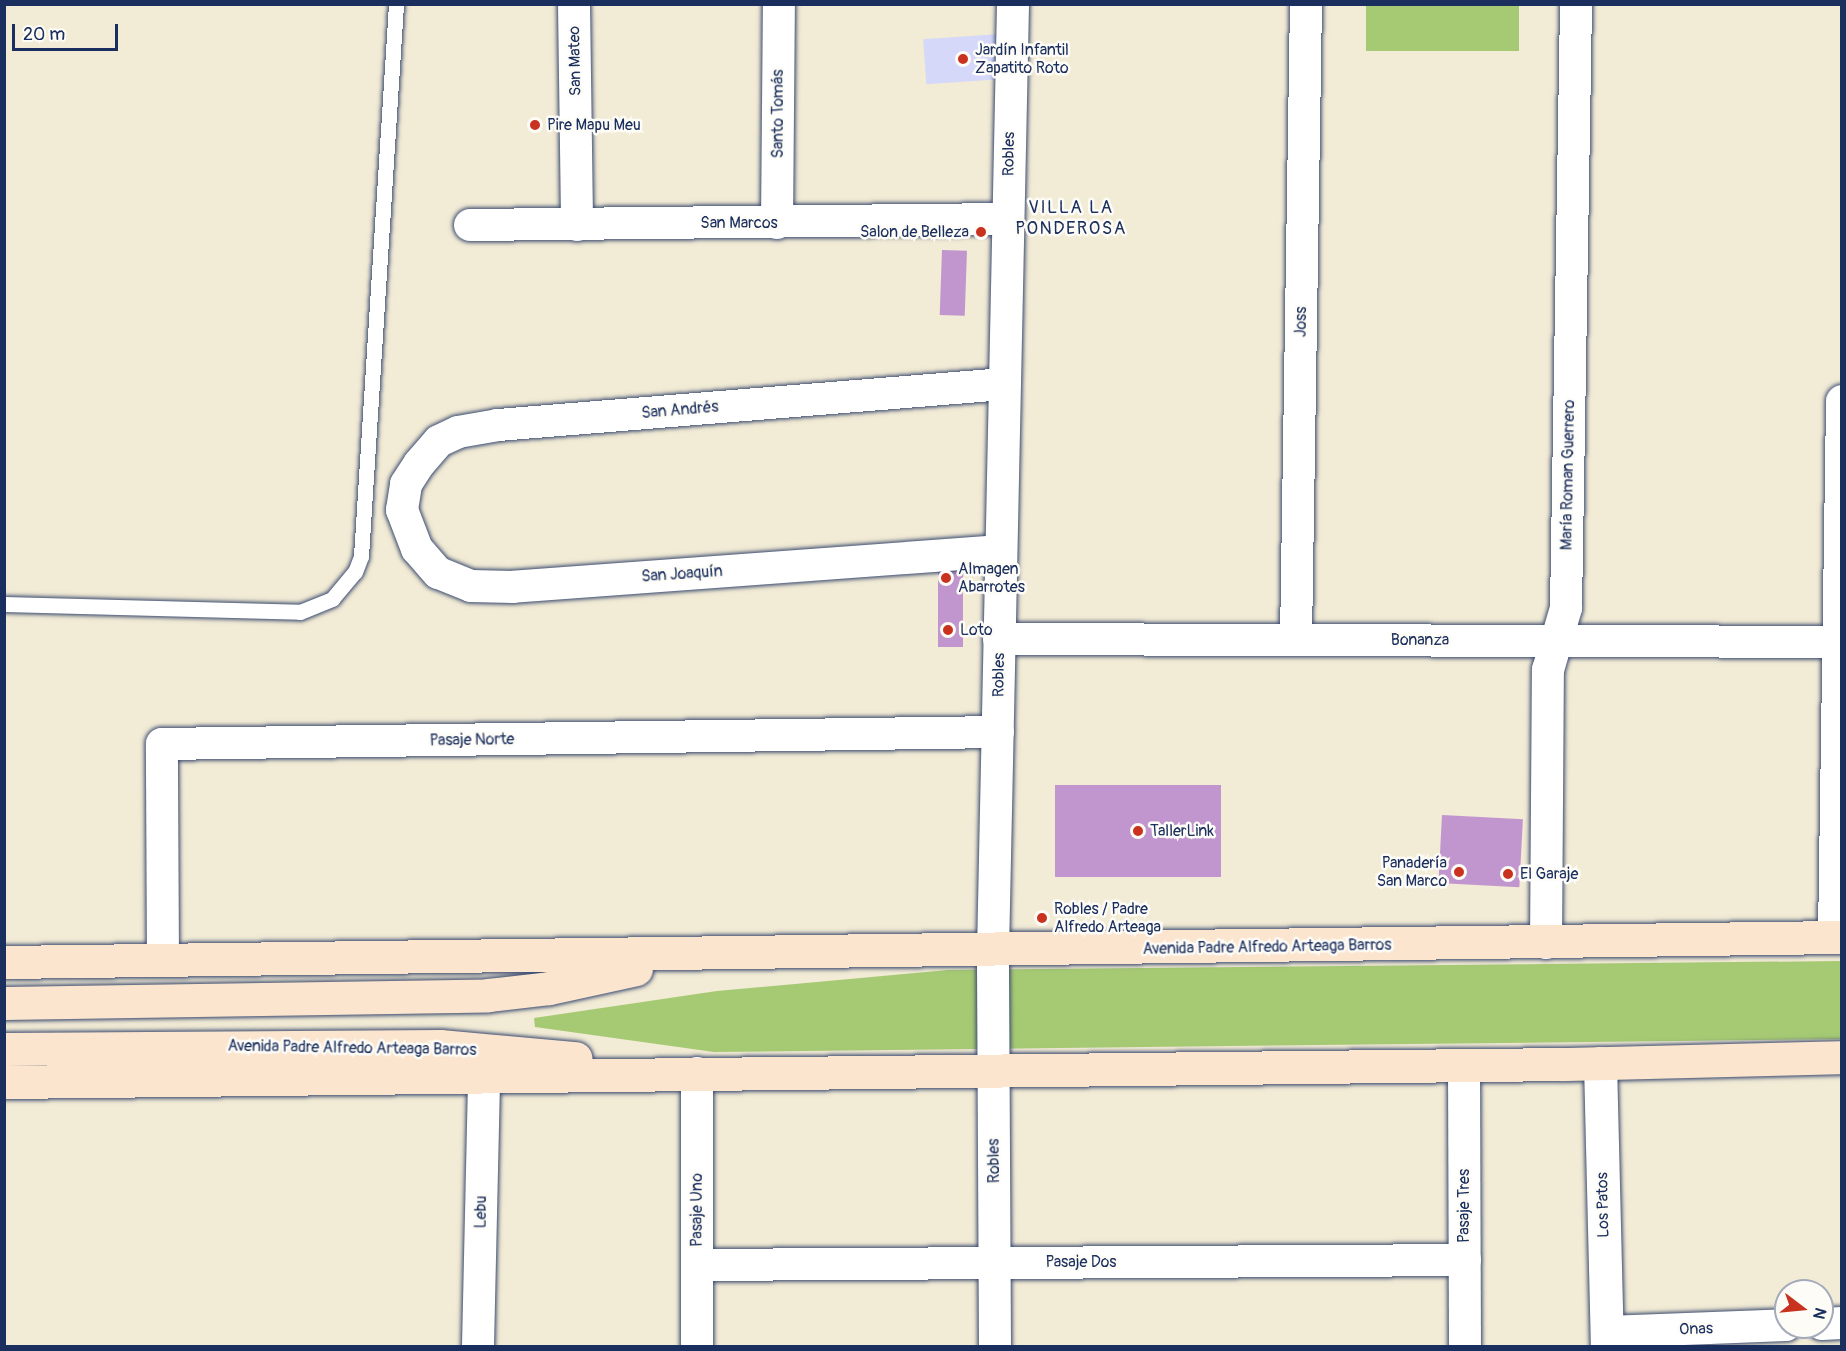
<!DOCTYPE html>
<meta charset="utf-8">
<style>
body{margin:0}
#map{position:relative;width:1846px;height:1351px;overflow:hidden;background:#f2ebd5;font-family:Pangolin,sans-serif}
div>[style]{position:absolute}
.built>*{inset:0;background:#d5d8f9;transform-origin:0 0}
.green>*{inset:0;background:#a6ca73;transform-origin:0 0}
.building>*{inset:0;background:#c195ce;transform-origin:0 0}
.roads{filter:drop-shadow(0 0 2px #3b4b70) drop-shadow(0 0 2px #3b4b70)}
.service>*{height:15px;margin:-7.5px;padding:0 7.5px;transform-origin:7.5px;border-radius:7.5px;background:#fff}
.minor>*{height:32px;margin:-16px;padding:0 16px;transform-origin:16px;border-radius:16px;background:#fff}
.tertiary>*{height:33px;margin:-16.5px;padding:0 16.5px;transform-origin:16.5px;border-radius:16.5px;background:#fff}
.secondary>*{height:33px;margin:-16.5px;padding:0 16.5px;transform-origin:16.5px;border-radius:16.5px;background:#fbe5cf}
.dots>*{width:16px;height:16px;translate:-50% -50%;box-sizing:border-box;border:3px solid #fdfcf7;border-radius:50%}
span{translate:-50% -50%;white-space:nowrap;text-align:center;line-height:1.15;-webkit-text-stroke:5px #fdfcf7;paint-order:stroke}
.poi-label{font-size:16px;color:#1b2f5e}
.left{translate:0 -50%;text-align:left}
.right{translate:-100% -50%;text-align:right}
.street-label{font-size:16px;color:#1b2f5e}
.neighbourhood-label{font-size:18px;color:#1b2f5e;letter-spacing:1.5px}
.frame{position:absolute;inset:0;border:6px solid #1b2f5e;pointer-events:none}
.north{position:absolute;left:1774px;top:1279px;width:60px;height:60px;box-sizing:border-box;background:#fdfcf7;border:2px solid #a3aaba;border-radius:50%;rotate:106deg;font-size:16px;font-weight:700;line-height:24px;text-align:center;color:#1b2f5e}
.north::after{content:'';display:block;margin:auto;width:21px;height:27px;background:#c8321e;clip-path:polygon(50% 0,100% 100%,50% 72%,0 100%)}
.scale{position:absolute;left:12px;top:24px;width:106px;height:27px;box-sizing:border-box;border:3px solid #1b2f5e;border-top:0;padding-left:8px;font-size:18px;line-height:21px;white-space:nowrap;color:#1b2f5e;-webkit-text-stroke:4px #fdfcf7;paint-order:stroke}
</style>
<div id="map">
<div class="built">
<div style="left:1000px;top:34px;width:45px;height:77px;rotate:86deg"></div>
</div>
<div class="green">
<div style="left:1366px;top:5px;width:153px;height:46px"></div>
<div style="clip-path:polygon(1842px 961px,1841px 1039px,714px 1052px,535px 1027px,534px 1018px,717px 991px,948px 970px)"></div>
</div>
<div class="building">
<div style="left:942px;top:250px;width:25px;height:65px;rotate:2deg"></div>
<div style="left:938px;top:567px;width:25px;height:80px"></div>
<div style="left:1055px;top:785px;width:166px;height:92px"></div>
<div style="left:1442px;top:815px;width:81px;height:68px;rotate:3deg"></div>
</div>
<div class="roads">
<div class="service">
<div style="left:4px;top:604px;width:296px;rotate:1.5deg"></div>
<div style="left:300px;top:612px;width:35px;rotate:-22deg"></div>
<div style="left:332px;top:599px;width:35px;rotate:-50deg"></div>
<div style="left:355px;top:572px;width:17px;rotate:-69deg"></div>
<div style="left:361px;top:556px;width:553px;rotate:-86.37deg"></div>
</div>
<div class="minor">
<div style="left:574px;top:4px;width:221px;rotate:89.2deg"></div>
<div style="left:777px;top:223px;width:219px;rotate:-89.5deg"></div>
<div style="left:470px;top:225px;width:538px;rotate:-0.64deg"></div>
<div style="left:1001px;top:551px;width:489px;rotate:175.8deg"></div>
<div style="left:513px;top:587px;width:42px;rotate:-178.6deg"></div>
<div style="left:471px;top:586px;width:35px;rotate:-158deg"></div>
<div style="left:438px;top:573px;width:32px;rotate:-131deg"></div>
<div style="left:417px;top:549px;width:42px;rotate:-111deg"></div>
<div style="left:402px;top:510px;width:26px;rotate:-81deg"></div>
<div style="left:406px;top:484px;width:24px;rotate:-57deg"></div>
<div style="left:419px;top:464px;width:30px;rotate:-49deg"></div>
<div style="left:439px;top:441px;width:21px;rotate:-25deg"></div>
<div style="left:458px;top:432px;width:41px;rotate:-9.9deg"></div>
<div style="left:498px;top:425px;width:508px;rotate:-4.63deg"></div>
<div style="left:999px;top:639px;width:843px;rotate:0.2deg"></div>
<div style="left:1296px;top:639px;width:635px;rotate:-89.1deg"></div>
<div style="left:1834px;top:937px;width:536px;rotate:-89.14deg"></div>
<div style="left:1546px;top:943px;width:273px;rotate:-89.6deg"></div>
<div style="left:1548px;top:670px;width:65px;rotate:-73.8deg"></div>
<div style="left:1566px;top:608px;width:604px;rotate:-89.05deg"></div>
<div style="left:163px;top:961px;width:217px;rotate:-90.3deg"></div>
<div style="left:162px;top:744px;width:836px;rotate:-0.82deg"></div>
<div style="left:1464px;top:1065px;width:281px;rotate:89.8deg"></div>
<div style="left:697px;top:1073px;width:273px;rotate:90deg"></div>
<div style="left:697px;top:1265px;width:768px;rotate:-0.37deg"></div>
<div style="left:1822px;top:1324px;width:20px;rotate:-3deg"></div>
<div style="left:1607px;top:1332px;width:179px;rotate:-2.2deg"></div>
<div style="left:478px;top:1346px;width:268px;rotate:-88.7deg"></div>
<div style="left:995px;top:1346px;width:394px;rotate:-90.3deg"></div>
<div style="left:993px;top:952px;width:948px;rotate:-88.79deg"></div>
</div>
<div class="tertiary">
<div style="left:1600px;top:1063px;width:283px;rotate:88.6deg"></div>
</div>
<div class="secondary">
<div style="left:4px;top:962px;width:1838px;rotate:-0.78deg"></div>
<div style="left:4px;top:1003px;width:484px;rotate:-0.9deg"></div>
<div style="left:488px;top:995px;width:61px;rotate:-6.5deg"></div>
<div style="left:549px;top:988px;width:89px;rotate:-12.3deg"></div>
<div style="left:4px;top:1049px;width:436px;rotate:-0.4deg"></div>
<div style="left:440px;top:1046px;width:136px;rotate:5.1deg"></div>
<div style="left:4px;top:1082px;width:1560px;rotate:-0.66deg"></div>
<div style="left:1564px;top:1064px;width:278px;rotate:-1.4deg"></div>
</div>
</div>
<div class="dots">
<div style="left:963px;top:59px;background:#c8321e"></div>
<div style="left:535px;top:125px;background:#c8321e"></div>
<div style="left:981px;top:232px;background:#c8321e"></div>
<div style="left:946px;top:578px;background:#c8321e"></div>
<div style="left:948px;top:630px;background:#c8321e"></div>
<div style="left:1138px;top:831px;background:#c8321e"></div>
<div style="left:1459px;top:872px;background:#c8321e"></div>
<div style="left:1508px;top:874px;background:#c8321e"></div>
<div style="left:1042px;top:918px;background:#c8321e"></div>
</div>
<div class="poi-label">
<span class="left" style="left:975px;top:59px">Jardín Infantil<br>Zapatito Roto</span>
<span class="left" style="left:547px;top:125px">Pire Mapu Meu</span>
<span class="right" style="left:969px;top:232px">Salon de Belleza</span>
<span class="left" style="left:958px;top:578px">Almagen<br>Abarrotes</span>
<span class="left" style="left:960px;top:630px">Loto</span>
<span class="left" style="left:1150px;top:831px">TallerLink</span>
<span class="right" style="left:1447px;top:872px">Panadería<br>San Marco</span>
<span class="left" style="left:1520px;top:874px">El Garaje</span>
<span class="left" style="left:1054px;top:918px">Robles / Padre<br>Alfredo Arteaga</span>
</div>
<div class="street-label">
<span style="left:575px;top:61px;rotate:-91deg">San Mateo</span>
<span style="left:778px;top:114px;rotate:-90deg">Santo Tomás</span>
<span style="left:1009px;top:154px;rotate:-89deg">Robles</span>
<span style="left:739px;top:223px">San Marcos</span>
<span style="left:1301px;top:322px;rotate:-89deg">Joss</span>
<span style="left:680px;top:410px;rotate:-5deg">San Andrés</span>
<span style="left:1568px;top:475px;rotate:-89deg">María Roman Guerrero</span>
<span style="left:682px;top:574px;rotate:-4deg">San Joaquín</span>
<span style="left:1420px;top:640px">Bonanza</span>
<span style="left:999px;top:675px;rotate:-89deg">Robles</span>
<span style="left:472px;top:740px;rotate:-1deg">Pasaje Norte</span>
<span style="left:1267px;top:947px;rotate:-1deg">Avenida Padre Alfredo Arteaga Barros</span>
<span style="left:352px;top:1048px;rotate:1deg">Avenida Padre Alfredo Arteaga Barros</span>
<span style="left:994px;top:1161px;rotate:-91deg">Robles</span>
<span style="left:1603px;top:1205px;rotate:-91deg">Los Patos</span>
<span style="left:1464px;top:1206px;rotate:-90deg">Pasaje Tres</span>
<span style="left:697px;top:1210px;rotate:-90deg">Pasaje Uno</span>
<span style="left:481px;top:1212px;rotate:-89deg">Lebu</span>
<span style="left:1081px;top:1262px">Pasaje Dos</span>
<span style="left:1696px;top:1329px;rotate:-2deg">Onas</span>
</div>
<div class="neighbourhood-label">
<span style="left:1071px;top:219px">VILLA LA<br>PONDEROSA</span>
</div>
<div class="frame"></div>
<div class="north">N</div>
<div class="scale">20 m</div>
</div>
